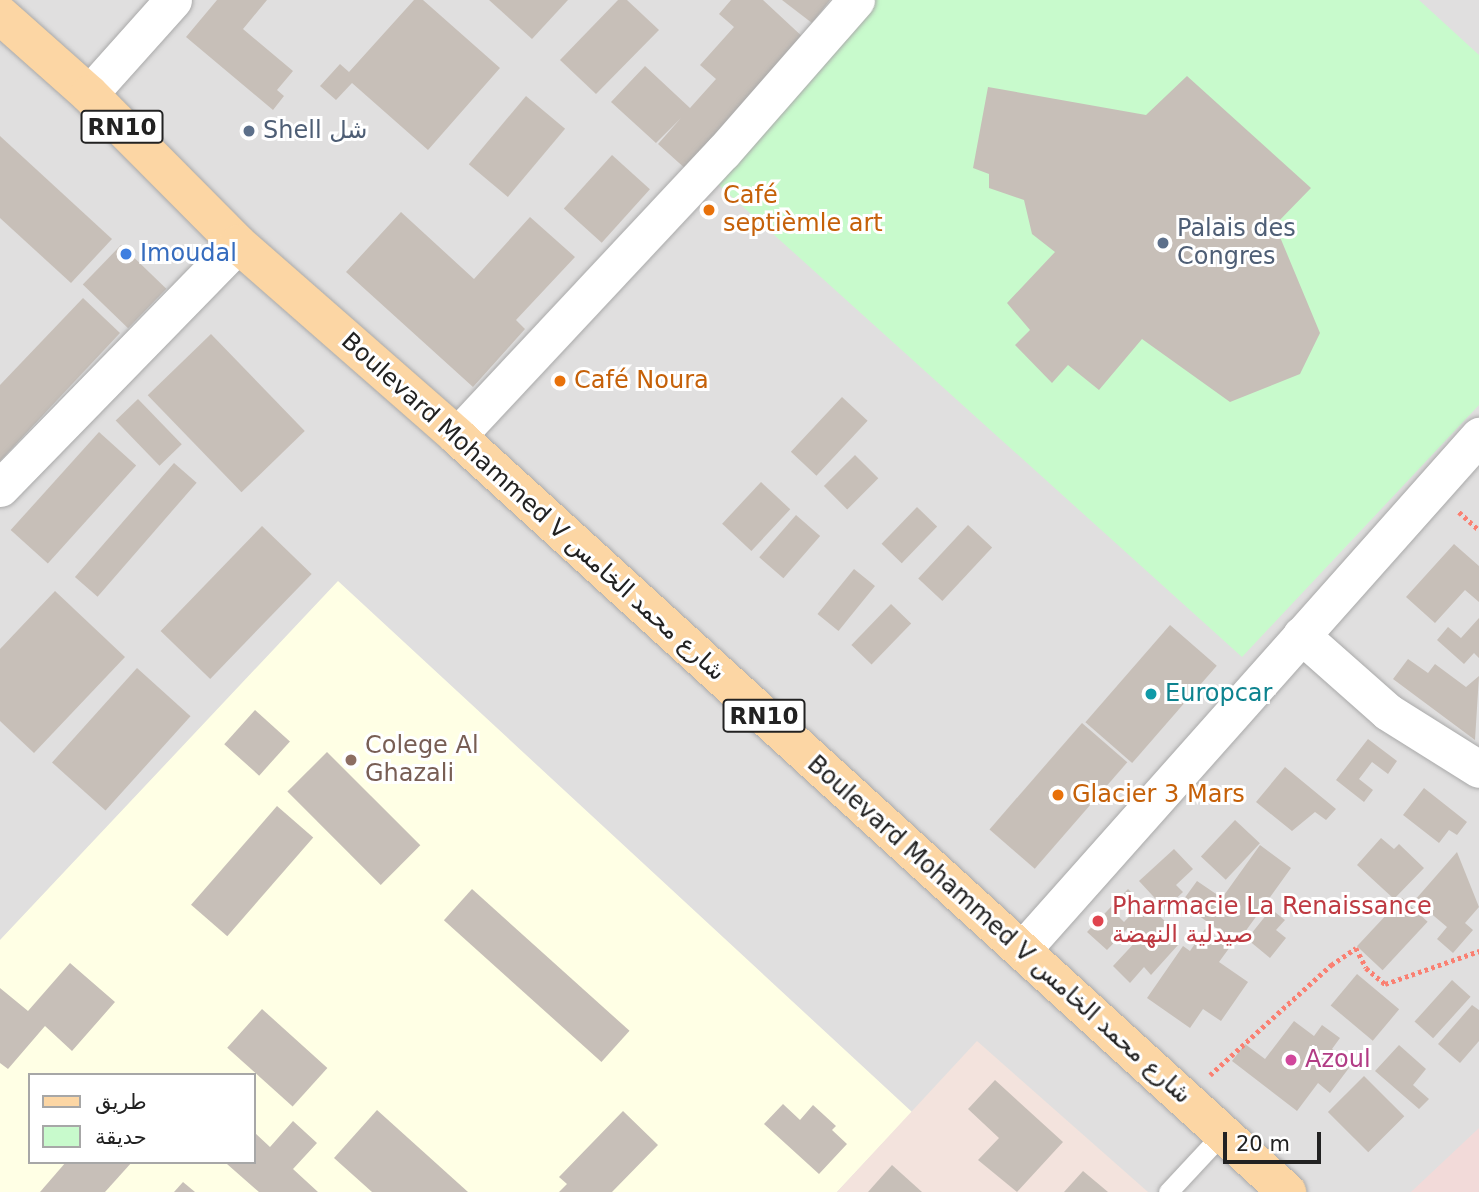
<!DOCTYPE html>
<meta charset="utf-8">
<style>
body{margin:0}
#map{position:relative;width:1479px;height:1192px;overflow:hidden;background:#f2efe9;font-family:"DejaVu Sans",Vazirmatn,sans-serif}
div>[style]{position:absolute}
.residential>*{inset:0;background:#e0dfdf}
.commercial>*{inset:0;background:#f2dad9}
.education>*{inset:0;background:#ffffe5}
.military>*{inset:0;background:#f3e3dd}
.park>*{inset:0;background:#c8facc}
.building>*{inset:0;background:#c7bfb8;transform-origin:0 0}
.path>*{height:4.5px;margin-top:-2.25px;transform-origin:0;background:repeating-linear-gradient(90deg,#fa8072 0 3.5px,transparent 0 7px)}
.roads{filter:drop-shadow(0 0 2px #a9a9a9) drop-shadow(0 0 2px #a9a9a9)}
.service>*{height:19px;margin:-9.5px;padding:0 9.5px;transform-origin:9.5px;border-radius:9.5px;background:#fff}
.minor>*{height:37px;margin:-18.5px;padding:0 18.5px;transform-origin:18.5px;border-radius:18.5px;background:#fff}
.primary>*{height:38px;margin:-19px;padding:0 19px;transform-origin:19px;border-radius:19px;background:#fcd6a4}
.dots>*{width:19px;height:19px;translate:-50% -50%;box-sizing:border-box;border:4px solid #fff;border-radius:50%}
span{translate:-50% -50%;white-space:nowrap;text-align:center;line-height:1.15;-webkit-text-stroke:6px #fff;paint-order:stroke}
.shield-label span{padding:2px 5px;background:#fff;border:2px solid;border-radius:5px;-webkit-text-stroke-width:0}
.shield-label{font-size:23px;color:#222;font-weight:700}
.service-label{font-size:24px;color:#4e5e75}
.left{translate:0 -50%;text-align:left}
.food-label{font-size:24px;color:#c56008}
.shop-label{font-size:24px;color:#366cbe}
.street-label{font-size:24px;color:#222}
.culture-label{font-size:24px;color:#0d838f}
.education-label{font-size:24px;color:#785e54}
.health-label{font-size:24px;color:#be3a42}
.hotel-label{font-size:24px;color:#b23c85}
.legend{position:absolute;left:28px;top:1073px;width:228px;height:91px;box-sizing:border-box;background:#fff;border:2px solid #a7a7a7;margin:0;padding:9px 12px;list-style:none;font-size:21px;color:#222}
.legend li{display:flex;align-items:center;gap:14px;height:35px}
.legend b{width:35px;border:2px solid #a7a7a7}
.scale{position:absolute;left:1223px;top:1132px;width:98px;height:32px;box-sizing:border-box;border:4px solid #222;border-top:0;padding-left:9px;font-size:21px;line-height:24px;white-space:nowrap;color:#222;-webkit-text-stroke:5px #fff;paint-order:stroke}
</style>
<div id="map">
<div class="residential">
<div style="clip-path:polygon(evenodd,0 0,1479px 0,1479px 1192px,0 1192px,0 0,30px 1075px,254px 1075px,254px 1162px,30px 1162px,30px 1075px)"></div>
</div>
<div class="commercial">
<div style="clip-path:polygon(1479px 1128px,1479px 1192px,1411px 1192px)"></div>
</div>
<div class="education">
<div style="clip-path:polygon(evenodd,338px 581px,912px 1112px,837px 1192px,0 1192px,0 940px,338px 581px,30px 1075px,254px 1075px,254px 1162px,30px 1162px,30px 1075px)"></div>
</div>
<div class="military">
<div style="clip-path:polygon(977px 1041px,1148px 1192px,837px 1192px)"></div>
</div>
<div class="park">
<div style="clip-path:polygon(872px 0,1419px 0,1479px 55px,1479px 405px,1242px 657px,710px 177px)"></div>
</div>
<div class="building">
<div style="clip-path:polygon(217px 0,267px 0,243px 29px,293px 71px,277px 90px,284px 96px,273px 110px,186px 37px)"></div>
<div style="clip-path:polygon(414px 0,423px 0,500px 68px,428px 150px,352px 83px,336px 100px,320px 86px,340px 64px,349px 72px)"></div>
<div style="clip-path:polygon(489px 0,568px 0,532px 39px)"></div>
<div style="clip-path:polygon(618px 0,627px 0,659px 30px,596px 94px,560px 60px)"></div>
<div style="clip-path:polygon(731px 0,763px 0,806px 40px,688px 171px,658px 144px,681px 118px,656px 143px,611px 102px,645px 66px,690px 108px,716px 79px,700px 65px,734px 27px,719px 14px)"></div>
<div style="clip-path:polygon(782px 0,830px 0,812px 23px)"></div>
<div style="clip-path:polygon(1187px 76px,1311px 188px,1275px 225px,1320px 333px,1300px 374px,1230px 402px,1142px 339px,1099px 390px,1068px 365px,1052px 383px,1015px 345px,1030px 330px,1007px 303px,1055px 252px,1032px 234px,1024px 200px,989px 188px,989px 174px,973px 168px,988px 87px,1146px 115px)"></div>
<div style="left:526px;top:96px;width:51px;height:89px;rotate:40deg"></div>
<div style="clip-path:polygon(0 136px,112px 239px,71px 283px,0 218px)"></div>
<div style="left:612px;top:155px;width:51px;height:72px;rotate:42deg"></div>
<div style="clip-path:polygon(401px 212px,474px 279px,530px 217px,575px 257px,516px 320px,525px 329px,473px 387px,346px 272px)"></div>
<div style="left:121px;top:245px;width:63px;height:55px;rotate:44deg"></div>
<div style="clip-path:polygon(83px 298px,120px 333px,0 461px,0 385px)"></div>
<div style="left:211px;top:334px;width:135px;height:88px;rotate:46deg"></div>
<div style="left:842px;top:397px;width:35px;height:75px;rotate:43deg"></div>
<div style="left:138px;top:399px;width:63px;height:31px;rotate:46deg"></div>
<div style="left:99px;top:432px;width:50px;height:132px;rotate:42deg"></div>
<div style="left:855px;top:455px;width:33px;height:44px;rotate:45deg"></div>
<div style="left:174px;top:463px;width:30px;height:151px;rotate:41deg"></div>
<div style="left:761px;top:482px;width:40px;height:57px;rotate:43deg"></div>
<div style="left:917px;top:507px;width:28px;height:51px;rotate:44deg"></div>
<div style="left:796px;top:515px;width:32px;height:56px;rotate:41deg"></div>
<div style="left:968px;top:525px;width:33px;height:73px;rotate:43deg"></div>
<div style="left:262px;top:526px;width:69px;height:146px;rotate:44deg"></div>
<div style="clip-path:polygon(1454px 544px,1479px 566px,1479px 602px,1465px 590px,1435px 623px,1406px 597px)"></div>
<div style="left:854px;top:569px;width:27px;height:58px;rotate:39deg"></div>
<div style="clip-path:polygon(55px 591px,125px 657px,34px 753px,0 721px,0 649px)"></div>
<div style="left:891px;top:604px;width:28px;height:57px;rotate:44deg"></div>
<div style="clip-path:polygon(1479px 618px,1479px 658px,1474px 653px,1464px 664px,1437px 640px,1448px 627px,1461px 638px)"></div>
<div style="left:1170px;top:625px;width:62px;height:129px;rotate:41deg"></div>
<div style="clip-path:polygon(1408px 659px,1428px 673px,1435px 664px,1466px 687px,1479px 676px,1475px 740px,1393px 679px)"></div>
<div style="left:137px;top:668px;width:72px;height:127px;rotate:42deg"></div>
<div style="left:255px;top:710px;width:47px;height:46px;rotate:42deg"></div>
<div style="left:1082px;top:723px;width:60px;height:141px;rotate:41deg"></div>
<div style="clip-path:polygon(1368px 739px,1397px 761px,1388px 774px,1372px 762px,1359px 779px,1373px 790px,1364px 802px,1336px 780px)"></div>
<div style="left:327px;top:752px;width:132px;height:56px;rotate:45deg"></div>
<div style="clip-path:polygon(1285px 767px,1336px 809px,1326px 820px,1315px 812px,1292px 831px,1256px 802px)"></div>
<div style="clip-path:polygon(1424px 788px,1467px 822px,1457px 835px,1449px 830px,1439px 843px,1403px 815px)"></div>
<div style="left:277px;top:806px;width:48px;height:131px;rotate:41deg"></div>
<div style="left:1235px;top:820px;width:34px;height:50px;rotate:43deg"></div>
<div style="clip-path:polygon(1381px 838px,1394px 849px,1399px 844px,1424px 868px,1394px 899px,1357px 865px)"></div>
<div style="clip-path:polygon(1260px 845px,1291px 868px,1237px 943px,1181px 903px,1197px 881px,1222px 898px)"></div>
<div style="clip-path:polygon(1174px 849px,1193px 869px,1176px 885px,1183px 892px,1165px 909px,1139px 881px)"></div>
<div style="clip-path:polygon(1457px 852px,1479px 907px,1465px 923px,1473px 930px,1453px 953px,1437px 939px,1447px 927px,1415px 900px)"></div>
<div style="left:472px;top:889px;width:212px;height:42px;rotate:42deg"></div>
<div style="clip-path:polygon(1128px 889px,1134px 895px,1116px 914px,1124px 922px,1144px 901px,1172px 928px,1166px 934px,1178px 945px,1151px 975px,1144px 967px,1130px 983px,1113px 966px,1139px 938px,1128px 928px,1107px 950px,1087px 932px)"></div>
<div style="left:1402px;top:898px;width:35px;height:66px;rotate:43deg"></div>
<div style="clip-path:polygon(1271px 909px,1285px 920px,1276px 930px,1286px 938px,1270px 958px,1247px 939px)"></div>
<div style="clip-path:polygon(1205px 929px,1230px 947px,1219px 962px,1248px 982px,1221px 1021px,1203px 1009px,1190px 1028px,1147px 998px,1183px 946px,1190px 951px)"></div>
<div style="clip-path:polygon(70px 963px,115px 1002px,72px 1051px,45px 1026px,8px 1069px,0 1063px,0 988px,28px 1011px)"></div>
<div style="left:1357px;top:974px;width:55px;height:41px;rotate:40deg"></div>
<div style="left:1452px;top:980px;width:25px;height:56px;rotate:42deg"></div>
<div style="clip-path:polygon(1472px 1005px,1479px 1010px,1479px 1041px,1460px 1063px,1438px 1044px)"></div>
<div style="left:262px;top:1009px;width:88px;height:52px;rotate:42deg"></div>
<div style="clip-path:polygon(1294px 1021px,1314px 1036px,1322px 1025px,1340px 1038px,1332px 1049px,1352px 1064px,1330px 1093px,1318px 1083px,1297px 1111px,1232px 1061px,1245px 1044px,1265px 1059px)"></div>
<div style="clip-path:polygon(1399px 1045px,1426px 1069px,1413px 1085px,1429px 1099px,1419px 1109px,1375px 1071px)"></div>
<div style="left:1364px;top:1076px;width:57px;height:51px;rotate:45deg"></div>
<div style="clip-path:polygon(995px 1080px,1063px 1142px,1017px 1192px,978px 1160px,999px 1138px,968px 1109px)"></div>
<div style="clip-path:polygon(783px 1104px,800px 1120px,813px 1105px,836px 1126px,832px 1130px,847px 1144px,819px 1174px,764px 1124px)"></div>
<div style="clip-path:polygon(377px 1110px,468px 1192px,372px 1192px,334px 1158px)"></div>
<div style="clip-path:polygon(623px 1111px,658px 1145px,612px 1192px,559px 1192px,567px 1184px,559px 1177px)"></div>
<div style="clip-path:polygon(293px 1121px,317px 1143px,293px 1169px,318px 1192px,259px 1192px,227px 1164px,254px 1162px,255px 1133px,270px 1147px)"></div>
<div style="clip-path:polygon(66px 1162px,132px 1162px,105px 1192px,40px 1192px)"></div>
<div style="clip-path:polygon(892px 1165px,922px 1192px,868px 1192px)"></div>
<div style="clip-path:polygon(1083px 1171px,1108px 1192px,1064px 1192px)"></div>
<div style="clip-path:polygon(183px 1182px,195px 1192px,174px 1192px)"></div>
</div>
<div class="path">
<div style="left:1459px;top:512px;width:27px;rotate:42deg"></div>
<div style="left:1210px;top:1075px;width:164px;rotate:-42.3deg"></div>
<div style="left:1331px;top:965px;width:30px;rotate:-34deg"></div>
<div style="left:1356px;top:948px;width:22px;rotate:63deg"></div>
<div style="left:1366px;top:968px;width:25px;rotate:40deg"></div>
<div style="left:1385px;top:984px;width:100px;rotate:-19.3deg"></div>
</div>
<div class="roads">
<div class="service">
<div style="left:1168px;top:1192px;width:81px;rotate:-47deg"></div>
</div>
<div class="minor">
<div style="left:89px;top:94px;width:126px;rotate:-48.2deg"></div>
<div style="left:457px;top:436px;width:389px;rotate:-46.9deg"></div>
<div style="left:723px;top:152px;width:202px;rotate:-48.8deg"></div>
<div style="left:0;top:488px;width:341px;rotate:-45.7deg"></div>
<div style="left:1301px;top:635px;width:116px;rotate:41.5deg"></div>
<div style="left:1388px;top:712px;width:107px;rotate:32.1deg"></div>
<div style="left:1022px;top:950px;width:688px;rotate:-48.36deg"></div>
</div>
<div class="primary">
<div style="left:0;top:15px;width:119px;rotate:41.6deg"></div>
<div style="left:89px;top:94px;width:211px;rotate:45.2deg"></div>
<div style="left:238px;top:244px;width:291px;rotate:41.2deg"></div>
<div style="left:457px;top:436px;width:1123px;rotate:42.33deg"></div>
</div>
</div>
<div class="dots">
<div style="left:249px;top:131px;background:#5c6f8a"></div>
<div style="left:709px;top:210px;background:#e8710a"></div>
<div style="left:1163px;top:243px;background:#5c6f8a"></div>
<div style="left:126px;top:254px;background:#3f7fe0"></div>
<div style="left:560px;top:381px;background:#e8710a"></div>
<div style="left:1151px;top:694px;background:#0f9aa8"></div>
<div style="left:351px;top:760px;background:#8d6e63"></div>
<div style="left:1058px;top:795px;background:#e8710a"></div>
<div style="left:1098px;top:921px;background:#e0444e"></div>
<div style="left:1291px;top:1060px;background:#d1479c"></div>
</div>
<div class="shield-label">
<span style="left:122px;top:127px">RN10</span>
<span style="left:764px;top:716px">RN10</span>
</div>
<div class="service-label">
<span class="left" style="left:263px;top:131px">Shell شل</span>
<span class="left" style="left:1177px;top:243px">Palais des<br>Congres</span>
</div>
<div class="food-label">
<span class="left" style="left:723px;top:210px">Café<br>septièmle art</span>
<span class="left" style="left:574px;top:381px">Café Noura</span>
<span class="left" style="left:1072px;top:795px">Glacier 3 Mars</span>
</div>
<div class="shop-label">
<span class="left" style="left:140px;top:254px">Imoudal</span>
</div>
<div class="street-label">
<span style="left:533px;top:507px;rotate:42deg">Boulevard Mohammed V شارع محمد الخامس</span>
<span style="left:999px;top:930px;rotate:42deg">Boulevard Mohammed V شارع محمد الخامس</span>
</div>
<div class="culture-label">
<span class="left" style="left:1165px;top:694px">Europcar</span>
</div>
<div class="education-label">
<span class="left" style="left:365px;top:760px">Colege Al<br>Ghazali</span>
</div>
<div class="health-label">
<span class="left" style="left:1112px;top:921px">Pharmacie La Renaissance<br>صيدلية النهضة</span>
</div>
<div class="hotel-label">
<span class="left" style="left:1305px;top:1060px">Azoul</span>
</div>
<ul class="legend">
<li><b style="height:9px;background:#fcd6a4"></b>طريق</li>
<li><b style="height:19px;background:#c8facc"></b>حديقة</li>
</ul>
<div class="scale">20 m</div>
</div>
